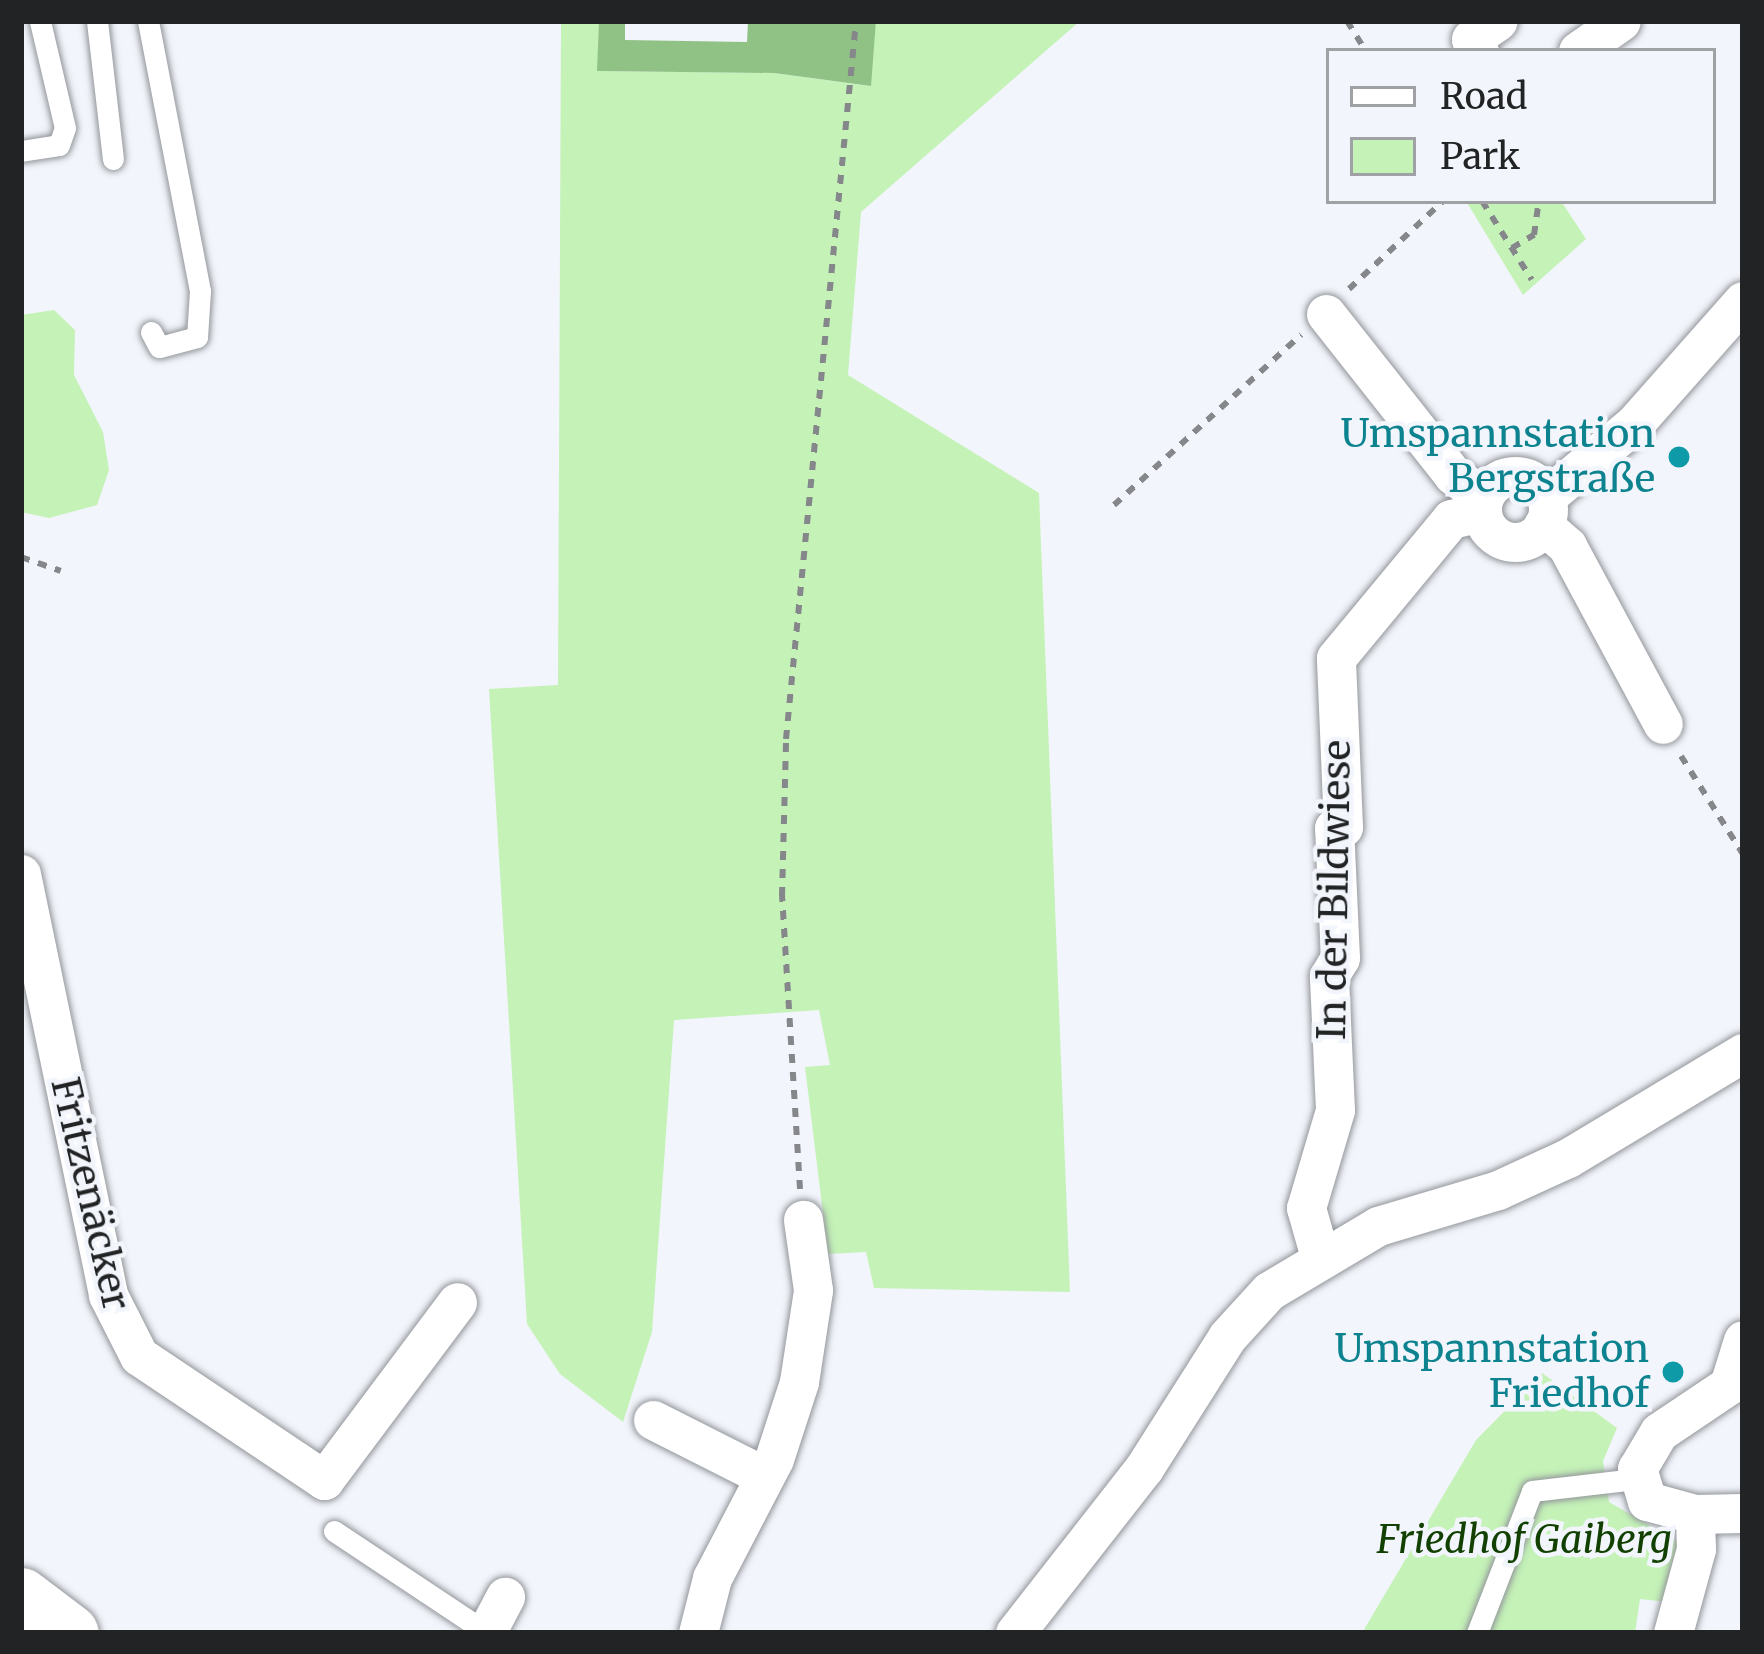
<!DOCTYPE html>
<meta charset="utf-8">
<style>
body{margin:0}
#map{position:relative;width:1764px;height:1654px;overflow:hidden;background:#f2f5fb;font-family:Merriweather,serif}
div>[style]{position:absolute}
.green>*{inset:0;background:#c4f2b7}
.forest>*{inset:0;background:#91c285}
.path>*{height:6px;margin-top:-3px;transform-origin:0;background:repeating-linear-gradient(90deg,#85878b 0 9px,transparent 0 18px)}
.roads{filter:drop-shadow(0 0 3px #93969b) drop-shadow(0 0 3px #93969b)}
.lane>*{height:21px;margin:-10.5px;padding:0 10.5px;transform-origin:10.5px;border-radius:10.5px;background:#fff}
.street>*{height:39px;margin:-19.5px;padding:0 19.5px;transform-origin:19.5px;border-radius:19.5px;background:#fff}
.street>.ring{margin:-19.5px;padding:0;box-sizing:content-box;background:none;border:39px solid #fff;border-radius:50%}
.secondary>*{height:57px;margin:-28.5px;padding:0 28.5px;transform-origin:28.5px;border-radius:28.5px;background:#fff}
.dots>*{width:33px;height:33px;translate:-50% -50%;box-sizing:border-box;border:6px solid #f2f5fb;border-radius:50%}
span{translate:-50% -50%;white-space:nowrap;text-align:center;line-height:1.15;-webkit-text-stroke:9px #f2f5fb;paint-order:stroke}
.culture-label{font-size:39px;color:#0d838f}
.right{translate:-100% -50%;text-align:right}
.street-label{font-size:39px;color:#222325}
.park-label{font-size:39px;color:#114000;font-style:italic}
.frame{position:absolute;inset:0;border:24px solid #222325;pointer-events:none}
.legend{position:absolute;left:1326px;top:48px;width:390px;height:156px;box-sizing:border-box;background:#f2f5fb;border:3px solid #9fa1a5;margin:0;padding:15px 21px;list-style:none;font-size:36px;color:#222325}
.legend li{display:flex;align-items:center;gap:24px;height:60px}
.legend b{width:60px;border:3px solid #9fa1a5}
</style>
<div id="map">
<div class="green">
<div style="clip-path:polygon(561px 21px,599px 21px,598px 71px,774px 73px,870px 86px,876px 21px,1080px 21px,861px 212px,848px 375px,1039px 493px,1070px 1292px,874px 1288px,866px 1252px,828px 1254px,805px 1067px,830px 1065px,819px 1010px,674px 1020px,652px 1332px,623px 1422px,560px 1374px,527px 1324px,489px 689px,558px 685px)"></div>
<div style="clip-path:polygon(1466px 201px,1561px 201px,1586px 239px,1523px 295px)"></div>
<div style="clip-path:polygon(54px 310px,75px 330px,74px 375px,103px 432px,109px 470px,97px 505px,49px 518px,21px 512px,21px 315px)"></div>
<div style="clip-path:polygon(1542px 1373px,1617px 1428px,1603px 1461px,1609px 1502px,1680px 1543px,1668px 1602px,1640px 1599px,1635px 1633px,1362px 1633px,1476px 1440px)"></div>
</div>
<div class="forest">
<div style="clip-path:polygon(599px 21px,625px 21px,625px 40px,747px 42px,748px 21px,876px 21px,871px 86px,774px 73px,597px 71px)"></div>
</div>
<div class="path">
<div style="left:1347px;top:21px;width:36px;rotate:58deg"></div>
<div style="left:1482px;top:201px;width:93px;rotate:57.7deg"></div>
<div style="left:1512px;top:248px;width:26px;rotate:-31deg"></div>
<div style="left:1534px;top:235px;width:34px;rotate:-82deg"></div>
<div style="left:1349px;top:289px;width:129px;rotate:-43.1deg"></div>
<div style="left:1114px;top:505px;width:253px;rotate:-42.3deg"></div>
<div style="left:21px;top:557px;width:42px;rotate:19.3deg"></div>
<div style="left:1681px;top:756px;width:116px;rotate:57.7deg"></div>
<div style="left:800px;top:1189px;width:294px;rotate:-93.5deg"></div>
<div style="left:782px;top:896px;width:157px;rotate:-88.5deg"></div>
<div style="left:786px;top:739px;width:721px;rotate:-84.43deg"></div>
</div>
<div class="roads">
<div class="lane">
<div style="left:97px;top:21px;width:139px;rotate:83.4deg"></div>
<div style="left:148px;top:21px;width:275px;rotate:79.1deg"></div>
<div style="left:200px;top:291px;width:46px;rotate:93.7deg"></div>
<div style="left:197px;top:337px;width:39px;rotate:165deg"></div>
<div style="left:159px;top:347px;width:17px;rotate:-118deg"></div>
<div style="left:21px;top:151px;width:38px;rotate:-9deg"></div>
<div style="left:59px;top:145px;width:18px;rotate:-71deg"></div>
<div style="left:65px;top:128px;width:110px;rotate:-103.2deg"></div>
<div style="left:334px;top:1531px;width:182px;rotate:33.6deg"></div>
<div style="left:1477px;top:1633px;width:152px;rotate:-68.8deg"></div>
<div style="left:1532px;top:1491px;width:104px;rotate:-6.6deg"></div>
</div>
<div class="street">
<div style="left:1479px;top:51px;width:14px;rotate:-124deg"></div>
<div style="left:1471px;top:39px;width:32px;rotate:-34deg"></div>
<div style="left:1578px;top:51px;width:52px;rotate:-34.9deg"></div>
<div style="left:1326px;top:314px;width:205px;rotate:51.7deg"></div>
<div style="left:1453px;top:475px;width:37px;rotate:36deg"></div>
<div class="ring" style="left:1482px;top:476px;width:27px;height:27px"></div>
<div style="left:1546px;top:497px;width:114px;rotate:-39.7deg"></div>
<div style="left:1634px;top:424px;width:164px;rotate:-48.5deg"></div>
<div style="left:1543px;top:525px;width:32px;rotate:41deg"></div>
<div style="left:1567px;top:546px;width:202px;rotate:61.7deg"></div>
<div style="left:21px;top:874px;width:430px;rotate:78.3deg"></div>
<div style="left:108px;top:1295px;width:68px;rotate:63.1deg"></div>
<div style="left:139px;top:1356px;width:223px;rotate:33.8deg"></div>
<div style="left:324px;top:1480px;width:222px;rotate:-53.2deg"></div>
<div style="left:1320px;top:1257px;width:51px;rotate:-105.9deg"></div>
<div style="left:1306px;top:1208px;width:102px;rotate:-73.5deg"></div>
<div style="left:1335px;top:1110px;width:134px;rotate:-92.6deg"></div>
<div style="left:1329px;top:976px;width:21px;rotate:-59deg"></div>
<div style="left:1340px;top:958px;width:130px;rotate:-92.6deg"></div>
<div style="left:1334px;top:828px;width:9px;rotate:-6deg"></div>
<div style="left:1343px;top:827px;width:169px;rotate:-92.4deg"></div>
<div style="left:1336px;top:658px;width:180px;rotate:-50.4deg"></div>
<div style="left:1451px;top:519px;width:31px;rotate:-13deg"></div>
<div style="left:653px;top:1420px;width:124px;rotate:26.8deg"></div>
<div style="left:1695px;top:1514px;width:48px;rotate:-1.2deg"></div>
<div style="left:486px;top:1633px;width:41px;rotate:-62.2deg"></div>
<div style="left:698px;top:1633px;width:57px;rotate:-75.7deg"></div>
<div style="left:712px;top:1578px;width:134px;rotate:-62.5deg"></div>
<div style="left:774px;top:1459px;width:81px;rotate:-72deg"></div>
<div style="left:799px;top:1382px;width:93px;rotate:-81.3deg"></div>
<div style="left:813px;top:1290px;width:71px;rotate:-98.1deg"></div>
<div style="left:1015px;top:1633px;width:209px;rotate:-52deg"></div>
<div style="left:1144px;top:1468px;width:155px;rotate:-57.6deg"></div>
<div style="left:1227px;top:1337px;width:62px;rotate:-47.6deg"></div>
<div style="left:1269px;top:1291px;width:127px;rotate:-30.8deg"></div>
<div style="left:1378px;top:1226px;width:125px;rotate:-16.7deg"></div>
<div style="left:1498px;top:1190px;width:77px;rotate:-24.6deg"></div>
<div style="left:1568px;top:1158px;width:204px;rotate:-31deg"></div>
<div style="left:1673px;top:1633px;width:87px;rotate:-74.7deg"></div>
<div style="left:1696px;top:1549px;width:35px;rotate:-92deg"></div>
<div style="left:1695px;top:1514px;width:50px;rotate:-164.8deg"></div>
<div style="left:1647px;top:1501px;width:34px;rotate:-107deg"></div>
<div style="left:1637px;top:1469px;width:43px;rotate:-59.3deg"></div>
<div style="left:1659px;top:1432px;width:84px;rotate:-33.9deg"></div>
<div style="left:1729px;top:1385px;width:47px;rotate:-72.7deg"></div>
</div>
<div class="secondary">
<div style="left:21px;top:1596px;width:61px;rotate:37.1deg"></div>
</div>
</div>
<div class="dots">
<div style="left:1679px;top:457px;background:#0f9aa8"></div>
<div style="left:1673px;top:1372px;background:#0f9aa8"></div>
</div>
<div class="culture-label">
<span class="right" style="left:1655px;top:457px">Umspannstation<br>Bergstraße</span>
<span class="right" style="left:1649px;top:1372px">Umspannstation<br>Friedhof</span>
</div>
<div class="street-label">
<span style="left:1335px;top:890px;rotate:-89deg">In der Bildwiese</span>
<span style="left:90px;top:1194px;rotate:77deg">Fritzenäcker</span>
</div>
<div class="park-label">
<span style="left:1524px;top:1540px">Friedhof Gaiberg</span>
</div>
<div class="frame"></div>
<ul class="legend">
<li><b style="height:15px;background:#fff"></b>Road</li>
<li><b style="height:33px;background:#c4f2b7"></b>Park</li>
</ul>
</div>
